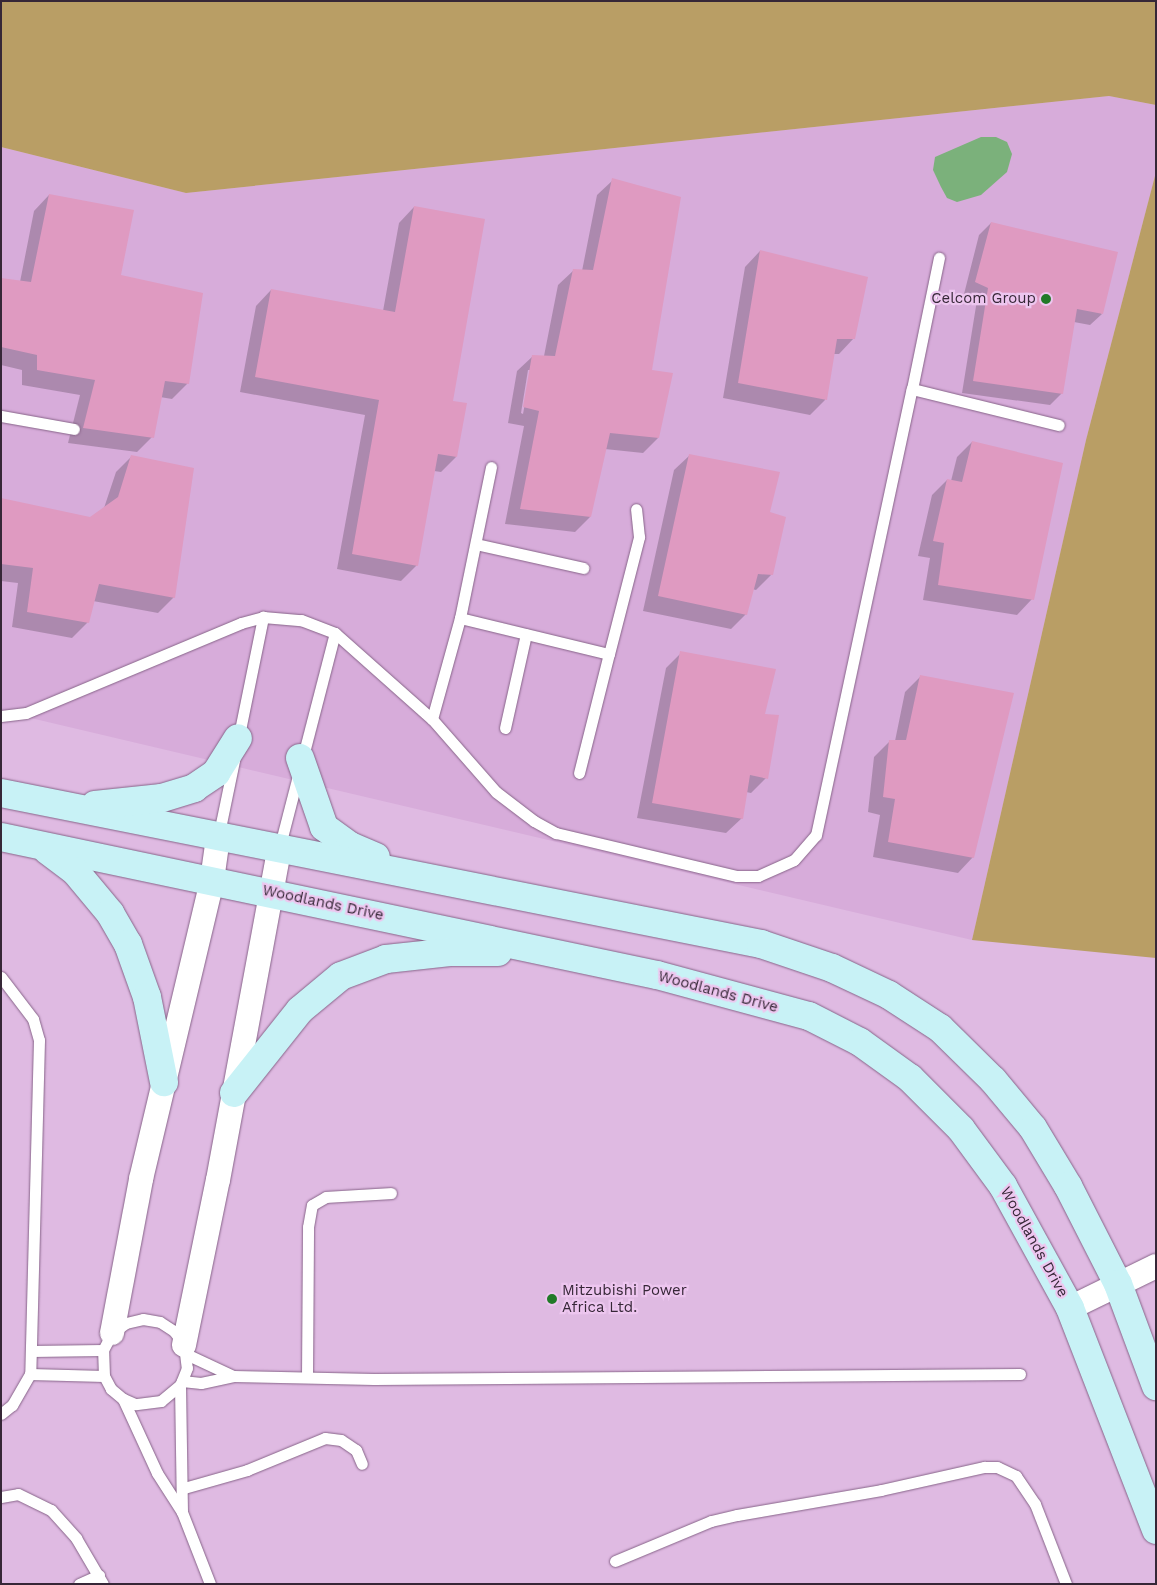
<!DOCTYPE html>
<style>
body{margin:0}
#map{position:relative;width:1157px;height:1585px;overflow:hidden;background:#dfbae2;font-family:"Work Sans",sans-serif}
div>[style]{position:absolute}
.built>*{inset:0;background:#d7acda}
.green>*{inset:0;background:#b99e65}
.water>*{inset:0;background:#7bb17b}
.shadow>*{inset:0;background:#0003}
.building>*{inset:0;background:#df9ac1}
.roads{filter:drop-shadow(0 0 1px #876489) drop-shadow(0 0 1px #876489)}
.service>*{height:11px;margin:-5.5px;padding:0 5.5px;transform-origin:5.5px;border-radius:5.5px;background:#fff}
.minor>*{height:24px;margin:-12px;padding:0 12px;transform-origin:12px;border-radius:12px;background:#fff}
.secondary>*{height:28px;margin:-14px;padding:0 14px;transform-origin:14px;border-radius:14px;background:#c8f2f6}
.dots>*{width:14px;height:14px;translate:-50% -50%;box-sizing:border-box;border:2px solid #edc6ef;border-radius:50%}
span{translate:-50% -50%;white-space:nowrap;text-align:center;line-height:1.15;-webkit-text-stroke:4.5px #edc6ef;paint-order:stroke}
.poi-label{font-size:15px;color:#362737}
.right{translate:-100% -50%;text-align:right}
.left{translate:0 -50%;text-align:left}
.street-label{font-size:15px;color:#362737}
.frame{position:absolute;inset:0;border:2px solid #362737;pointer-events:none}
</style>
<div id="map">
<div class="built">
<div style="clip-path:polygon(1109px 96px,1156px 105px,1156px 172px,1086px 440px,972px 940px,1px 711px,1px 147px,186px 193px)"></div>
</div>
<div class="green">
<div style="clip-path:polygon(1px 1px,1156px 1px,1156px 105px,1109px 96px,186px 193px,1px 147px)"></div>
<div style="clip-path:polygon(1156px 172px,1156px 958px,972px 940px,1086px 440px)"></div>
</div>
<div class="water">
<div style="clip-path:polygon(981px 137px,996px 137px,1007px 142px,1012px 154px,1007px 172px,981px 195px,957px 202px,947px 198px,941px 187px,933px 170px,935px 157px)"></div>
</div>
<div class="shadow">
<div style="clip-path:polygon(evenodd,613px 180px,651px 371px,658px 438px,643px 453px,605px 449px,590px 517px,575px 532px,505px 524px,524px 426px,508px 423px,517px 371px,533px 356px,544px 356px,558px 285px,574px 270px,582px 271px,597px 195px,613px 180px,528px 370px,531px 370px,523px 414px,521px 413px,528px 370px)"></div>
<div style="clip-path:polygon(49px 195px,119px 276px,188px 383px,172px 399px,160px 397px,152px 437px,137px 452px,68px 443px,80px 395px,22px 385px,22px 370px,1px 365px,1px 280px,20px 282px,34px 211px)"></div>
<div style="clip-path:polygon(414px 207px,451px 402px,456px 457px,441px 472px,434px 471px,417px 565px,401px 581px,337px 569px,365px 415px,240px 392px,256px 306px,271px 290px,383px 311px,399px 223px)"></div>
<div style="clip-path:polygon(991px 223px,1102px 314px,1090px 325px,1074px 322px,1062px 393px,1050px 405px,962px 393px,977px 300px,964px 294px,979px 235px)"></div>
<div style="clip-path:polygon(760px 251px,854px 338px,839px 354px,834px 354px,825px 400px,810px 415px,723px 398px,745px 267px)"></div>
<div style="clip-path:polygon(972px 442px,1032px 599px,1017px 615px,923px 600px,930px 558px,918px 556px,932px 495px,947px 480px,951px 481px,957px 457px)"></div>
<div style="clip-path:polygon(690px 455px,769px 513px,772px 574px,756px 590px,752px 589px,746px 614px,731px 629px,643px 611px,674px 470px)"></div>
<div style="clip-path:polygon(132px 456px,174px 597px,158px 613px,93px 601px,88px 622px,72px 638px,12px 627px,18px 583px,1px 581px,1px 499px,90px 518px,104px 508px,116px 472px)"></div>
<div style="clip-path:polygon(681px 653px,764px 715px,766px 778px,751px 793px,746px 792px,742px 818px,726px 833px,637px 818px,666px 668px)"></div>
<div style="clip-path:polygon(920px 677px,973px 857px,958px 873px,873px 857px,880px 815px,868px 812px,874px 757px,890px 741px,895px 741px,905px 692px)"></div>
</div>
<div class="building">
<div style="clip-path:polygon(612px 178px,681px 197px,652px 370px,673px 373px,659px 438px,610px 433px,591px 517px,520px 509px,539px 411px,523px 407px,532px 355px,555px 356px,573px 269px,593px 270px)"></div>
<div style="clip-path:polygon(49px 194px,134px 210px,121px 275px,203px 293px,189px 384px,165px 381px,154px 438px,83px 428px,95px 380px,37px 370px,37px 355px,1px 347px,1px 278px,31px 282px)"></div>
<div style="clip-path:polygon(414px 206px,485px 219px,453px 401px,467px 403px,457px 457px,438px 454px,418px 566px,352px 554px,379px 400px,255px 377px,271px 289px,395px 312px)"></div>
<div style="clip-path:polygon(991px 222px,1118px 252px,1103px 314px,1077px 309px,1063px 394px,973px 381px,988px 288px,975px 282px)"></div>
<div style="clip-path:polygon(760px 250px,868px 277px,855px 339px,837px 339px,827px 400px,738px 383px)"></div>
<div style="clip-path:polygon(972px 441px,1063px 463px,1034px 600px,938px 585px,944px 543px,933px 541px,947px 479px,962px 482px)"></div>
<div style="clip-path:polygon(689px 454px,780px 472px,770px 512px,786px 517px,773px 575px,758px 574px,747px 615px,658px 596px)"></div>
<div style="clip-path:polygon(131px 455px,194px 468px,175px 598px,99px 584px,89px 623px,27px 612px,33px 568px,1px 564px,1px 498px,90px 517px,118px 497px)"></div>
<div style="clip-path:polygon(680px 651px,776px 669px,765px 714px,779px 715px,768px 779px,750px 775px,743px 819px,652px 803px)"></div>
<div style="clip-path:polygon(920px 675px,1014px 693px,974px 858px,888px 842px,895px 799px,883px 797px,889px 740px,906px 740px)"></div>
</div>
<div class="roads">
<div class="service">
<div style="left:912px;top:389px;width:134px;rotate:-78.4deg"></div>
<div style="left:1px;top:416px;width:74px;rotate:10.1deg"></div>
<div style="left:476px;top:544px;width:110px;rotate:12.6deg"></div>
<div style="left:460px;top:618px;width:154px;rotate:-78.4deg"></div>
<div style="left:1px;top:716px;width:25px;rotate:-7deg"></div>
<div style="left:26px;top:713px;width:233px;rotate:-22.7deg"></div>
<div style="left:241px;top:623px;width:23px;rotate:-15deg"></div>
<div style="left:263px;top:617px;width:38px;rotate:5deg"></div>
<div style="left:301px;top:620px;width:36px;rotate:21deg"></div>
<div style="left:335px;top:633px;width:130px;rotate:41.6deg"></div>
<div style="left:432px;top:719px;width:97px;rotate:48.8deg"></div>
<div style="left:496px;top:792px;width:48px;rotate:37.3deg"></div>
<div style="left:534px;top:821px;width:25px;rotate:29deg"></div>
<div style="left:556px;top:833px;width:186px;rotate:13.4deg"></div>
<div style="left:737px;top:876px;width:21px"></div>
<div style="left:758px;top:876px;width:39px;rotate:-24deg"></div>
<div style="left:794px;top:860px;width:33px;rotate:-49deg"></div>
<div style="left:816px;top:835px;width:456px;rotate:-77.9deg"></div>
<div style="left:912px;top:389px;width:151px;rotate:13.8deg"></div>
<div style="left:432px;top:719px;width:105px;rotate:-74.5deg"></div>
<div style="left:460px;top:618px;width:153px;rotate:13.6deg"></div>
<div style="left:609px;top:654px;width:121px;rotate:-75.6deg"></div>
<div style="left:639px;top:537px;width:28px;rotate:-96deg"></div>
<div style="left:505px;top:728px;width:96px;rotate:-77.4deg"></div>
<div style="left:238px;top:740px;width:126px;rotate:-78.5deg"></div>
<div style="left:579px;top:773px;width:123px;rotate:-75.9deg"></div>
<div style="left:218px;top:838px;width:79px;rotate:-78.3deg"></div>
<div style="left:279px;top:849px;width:223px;rotate:-75.5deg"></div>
<div style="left:1px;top:977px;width:53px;rotate:52.7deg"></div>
<div style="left:33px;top:1019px;width:22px;rotate:74deg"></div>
<div style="left:39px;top:1040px;width:334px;rotate:91.5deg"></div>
<div style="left:30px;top:1374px;width:36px;rotate:120deg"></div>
<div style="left:12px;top:1405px;width:14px;rotate:141deg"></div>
<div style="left:31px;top:1351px;width:72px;rotate:-0.8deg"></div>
<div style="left:186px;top:1354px;width:52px;rotate:25.1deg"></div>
<div style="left:30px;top:1374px;width:74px;rotate:1.5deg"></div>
<div style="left:307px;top:1377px;width:150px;rotate:-89.6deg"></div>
<div style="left:308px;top:1227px;width:22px;rotate:-80deg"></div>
<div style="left:312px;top:1205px;width:16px;rotate:-30deg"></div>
<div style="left:326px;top:1197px;width:65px;rotate:-3.5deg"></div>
<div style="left:182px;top:1381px;width:19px;rotate:6deg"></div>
<div style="left:201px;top:1383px;width:33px;rotate:-12deg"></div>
<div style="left:233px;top:1376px;width:141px;rotate:1.2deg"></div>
<div style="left:374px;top:1379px;width:646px;rotate:-0.44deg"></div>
<div style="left:180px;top:1385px;width:25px;rotate:140deg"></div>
<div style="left:161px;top:1401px;width:26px;rotate:173deg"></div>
<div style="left:135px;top:1404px;width:13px;rotate:-157deg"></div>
<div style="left:123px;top:1399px;width:16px;rotate:-140deg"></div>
<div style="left:111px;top:1389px;width:15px;rotate:-118deg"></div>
<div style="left:104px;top:1376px;width:26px;rotate:-92deg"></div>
<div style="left:103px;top:1350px;width:19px;rotate:-62deg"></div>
<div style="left:112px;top:1333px;width:17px;rotate:-36deg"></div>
<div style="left:126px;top:1323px;width:17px;rotate:-13deg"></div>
<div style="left:143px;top:1319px;width:17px;rotate:10deg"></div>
<div style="left:160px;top:1322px;width:17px;rotate:33deg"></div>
<div style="left:174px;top:1331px;width:17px;rotate:54deg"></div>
<div style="left:184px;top:1345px;width:23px;rotate:83deg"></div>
<div style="left:187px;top:1368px;width:18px;rotate:112deg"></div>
<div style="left:180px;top:1385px;width:127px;rotate:89.1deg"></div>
<div style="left:123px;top:1399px;width:81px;rotate:65.3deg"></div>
<div style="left:157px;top:1473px;width:46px;rotate:57.3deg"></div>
<div style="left:182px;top:1512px;width:77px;rotate:68.7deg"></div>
<div style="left:184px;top:1488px;width:66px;rotate:-15.9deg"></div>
<div style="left:247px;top:1470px;width:84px;rotate:-22.3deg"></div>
<div style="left:325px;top:1438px;width:16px;rotate:7deg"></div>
<div style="left:341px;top:1440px;width:18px;rotate:34deg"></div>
<div style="left:356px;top:1450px;width:15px;rotate:67deg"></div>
<div style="left:1px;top:1497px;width:17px;rotate:-10deg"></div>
<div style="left:18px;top:1494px;width:37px;rotate:26deg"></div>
<div style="left:51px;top:1510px;width:38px;rotate:48deg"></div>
<div style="left:76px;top:1538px;width:53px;rotate:59.6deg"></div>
<div style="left:615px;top:1561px;width:104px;rotate:-22.6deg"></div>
<div style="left:711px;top:1521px;width:27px;rotate:-13deg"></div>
<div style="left:737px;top:1515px;width:146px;rotate:-9.8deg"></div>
<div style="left:881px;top:1490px;width:106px;rotate:-12.6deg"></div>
<div style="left:984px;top:1467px;width:13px"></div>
<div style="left:997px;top:1467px;width:21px;rotate:25deg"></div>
<div style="left:1016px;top:1476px;width:34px;rotate:56deg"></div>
<div style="left:1035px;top:1504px;width:86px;rotate:68.8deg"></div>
<div style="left:79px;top:1584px;width:22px;rotate:-24deg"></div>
</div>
<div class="minor">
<div style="left:1070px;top:1308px;width:96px;rotate:-26deg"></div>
<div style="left:112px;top:1333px;width:157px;rotate:-79.3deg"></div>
<div style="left:141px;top:1179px;width:307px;rotate:-76.6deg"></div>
<div style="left:212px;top:880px;width:42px;rotate:-81.9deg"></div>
<div style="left:184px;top:1345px;width:168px;rotate:-78.4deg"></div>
<div style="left:218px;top:1180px;width:336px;rotate:-79.5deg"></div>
</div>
<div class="secondary">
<div style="left:300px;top:758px;width:73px;rotate:70.8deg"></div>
<div style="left:324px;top:827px;width:32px;rotate:36deg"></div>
<div style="left:350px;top:846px;width:28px;rotate:23deg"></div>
<div style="left:1px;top:793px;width:775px;rotate:11.24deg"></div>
<div style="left:761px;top:944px;width:75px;rotate:18.7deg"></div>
<div style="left:832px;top:968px;width:63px;rotate:25.3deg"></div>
<div style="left:889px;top:995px;width:61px;rotate:32.9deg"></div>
<div style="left:940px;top:1028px;width:74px;rotate:44.5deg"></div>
<div style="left:993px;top:1080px;width:62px;rotate:50.2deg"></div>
<div style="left:1033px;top:1128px;width:68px;rotate:58.9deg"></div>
<div style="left:1068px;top:1186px;width:110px;rotate:63deg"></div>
<div style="left:1118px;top:1284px;width:109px;rotate:69.6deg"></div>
<div style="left:95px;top:805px;width:67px;rotate:-6deg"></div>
<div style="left:162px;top:798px;width:34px;rotate:-17deg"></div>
<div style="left:194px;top:788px;width:27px;rotate:-34deg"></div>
<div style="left:216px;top:773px;width:41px;rotate:-57.8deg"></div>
<div style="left:1px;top:837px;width:670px;rotate:11.88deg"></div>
<div style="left:657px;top:975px;width:157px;rotate:15.1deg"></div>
<div style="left:809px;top:1016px;width:57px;rotate:27deg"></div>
<div style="left:860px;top:1042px;width:62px;rotate:35.8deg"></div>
<div style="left:910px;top:1078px;width:72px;rotate:45deg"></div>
<div style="left:961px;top:1129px;width:71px;rotate:53.6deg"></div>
<div style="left:1003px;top:1186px;width:139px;rotate:61.2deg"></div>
<div style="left:1070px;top:1308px;width:238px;rotate:68.8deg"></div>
<div style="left:47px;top:850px;width:35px;rotate:37deg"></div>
<div style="left:75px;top:871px;width:55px;rotate:50.2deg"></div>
<div style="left:110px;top:913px;width:36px;rotate:60deg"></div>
<div style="left:128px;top:944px;width:56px;rotate:70.3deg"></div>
<div style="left:147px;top:997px;width:87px;rotate:78.7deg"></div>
<div style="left:234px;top:1093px;width:106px;rotate:-51.5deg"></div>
<div style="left:300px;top:1010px;width:53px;rotate:-39.7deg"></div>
<div style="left:341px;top:976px;width:48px;rotate:-20.7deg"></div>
<div style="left:386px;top:959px;width:64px;rotate:-6.2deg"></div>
<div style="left:450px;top:952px;width:48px"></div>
</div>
</div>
<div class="dots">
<div style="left:1046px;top:299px;background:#217a28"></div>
<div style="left:552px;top:1299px;background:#217a28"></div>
</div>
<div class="poi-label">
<span class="right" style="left:1036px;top:299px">Celcom Group</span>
<span class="left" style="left:562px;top:1299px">Mitzubishi Power<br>Africa Ltd.</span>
</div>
<div class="street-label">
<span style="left:323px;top:903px;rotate:12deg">Woodlands Drive</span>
<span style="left:718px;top:992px;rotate:15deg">Woodlands Drive</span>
<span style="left:1034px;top:1242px;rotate:61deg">Woodlands Drive</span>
</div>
<div class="frame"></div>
</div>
